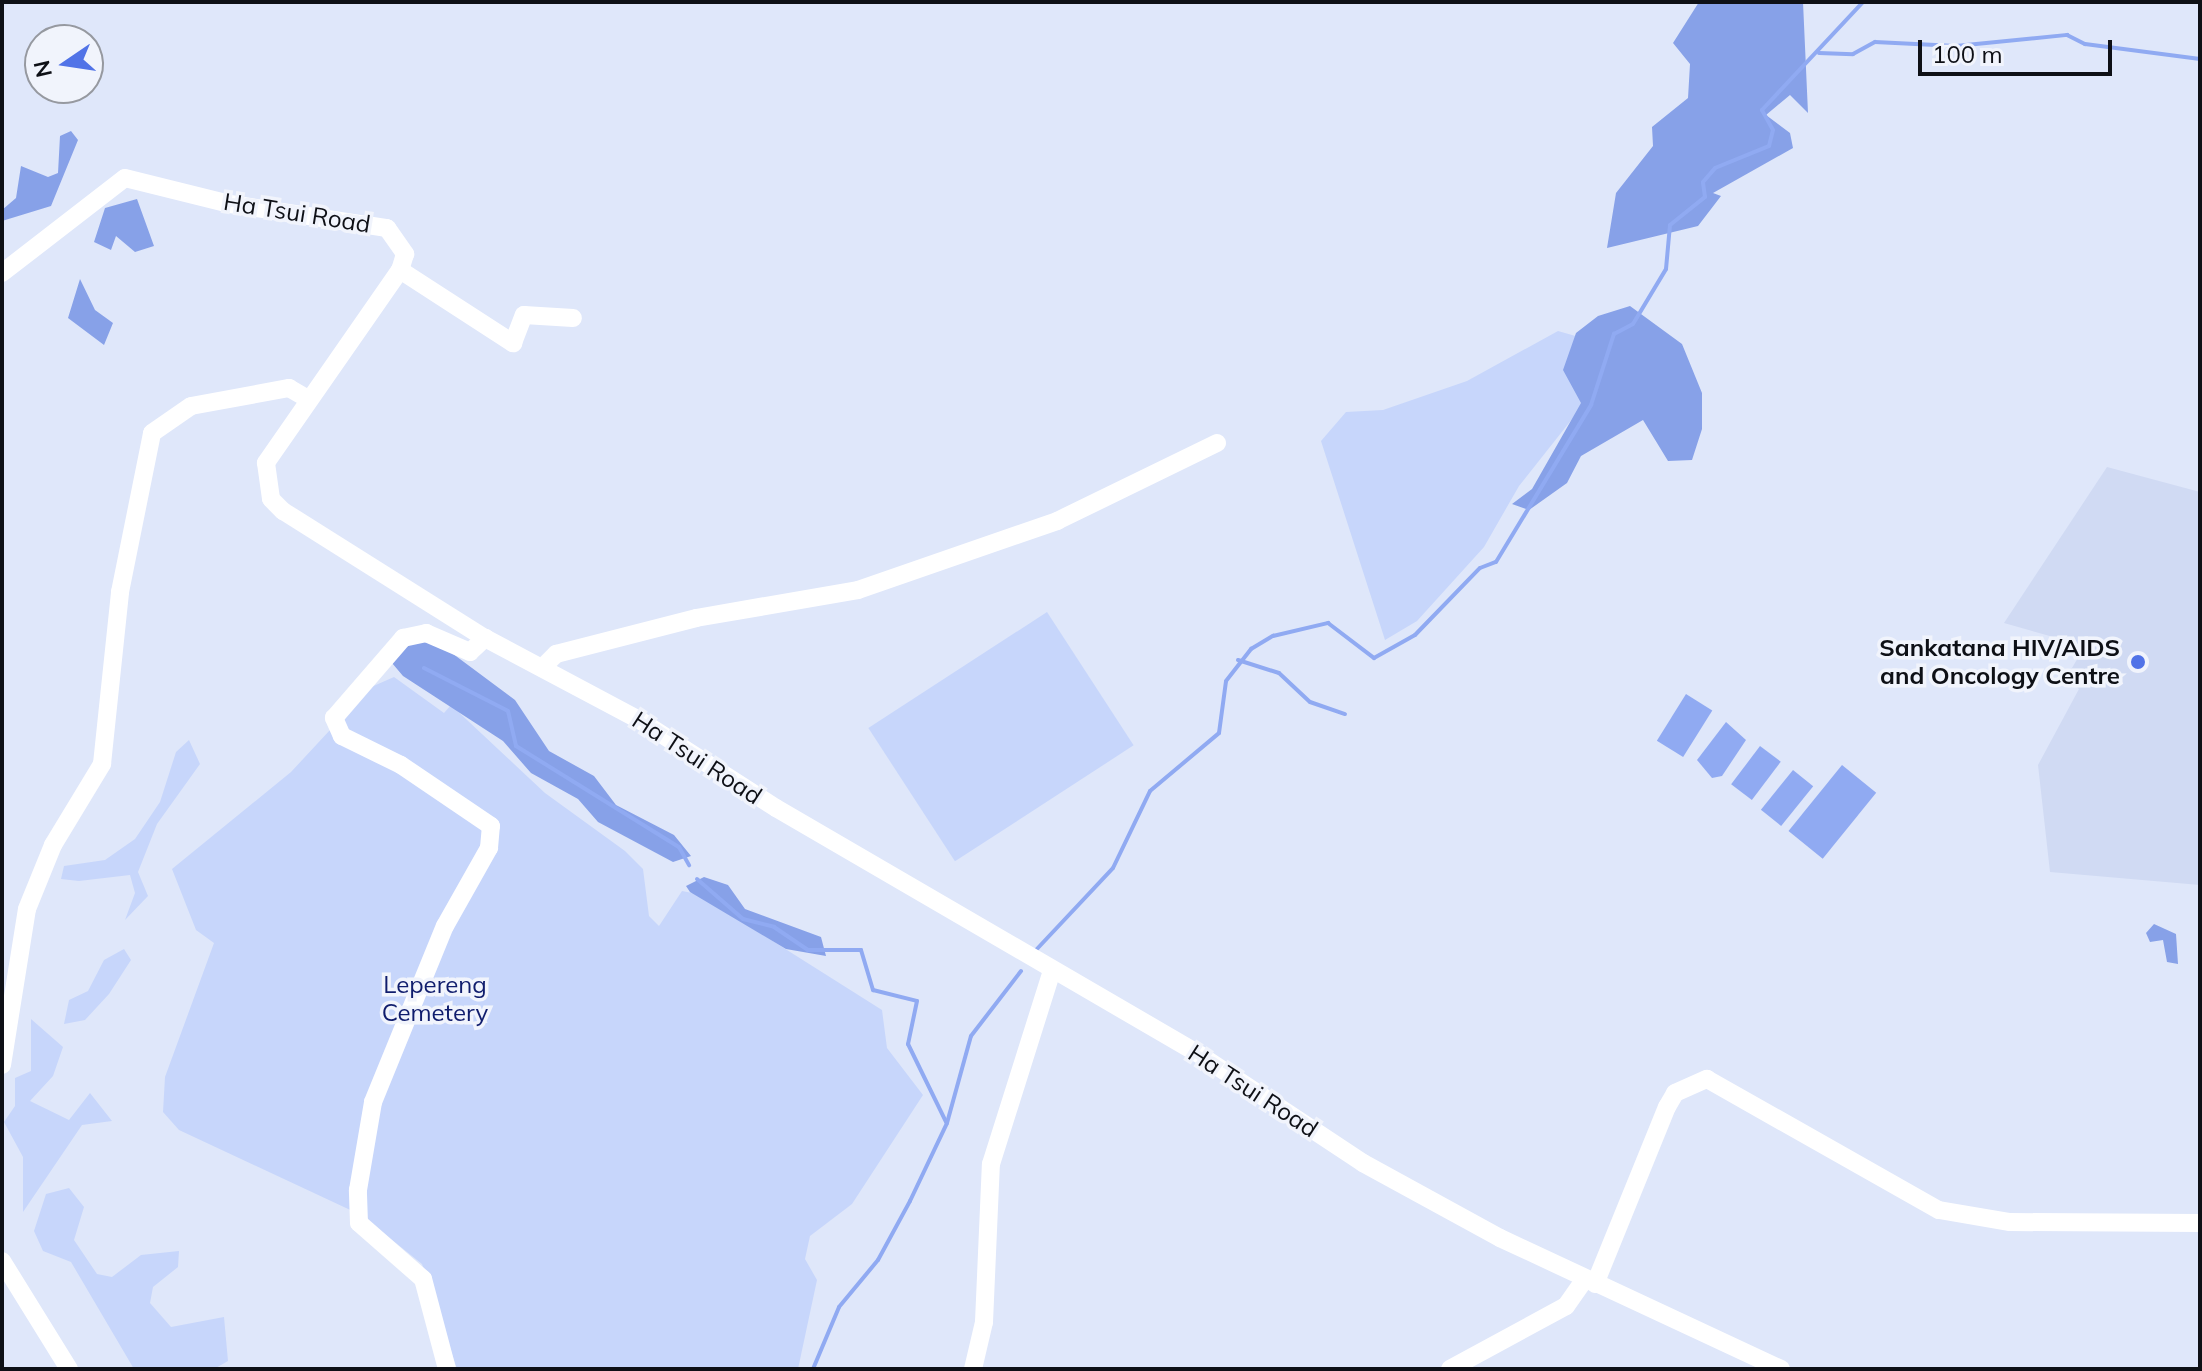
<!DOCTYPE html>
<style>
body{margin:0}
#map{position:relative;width:2202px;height:1371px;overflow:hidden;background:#dfe7fa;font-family:Mulish,sans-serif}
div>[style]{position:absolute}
.built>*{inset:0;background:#d0daf3}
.green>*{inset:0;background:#c7d6fb;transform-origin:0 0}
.forest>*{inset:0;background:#87a1e8}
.water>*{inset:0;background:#90aaf2;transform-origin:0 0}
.stream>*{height:4px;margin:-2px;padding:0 2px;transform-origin:2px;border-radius:2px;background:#90aaf2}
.minor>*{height:18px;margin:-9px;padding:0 9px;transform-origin:9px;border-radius:9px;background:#fff}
.dots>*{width:22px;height:22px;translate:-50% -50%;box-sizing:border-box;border:4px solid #f1f4fc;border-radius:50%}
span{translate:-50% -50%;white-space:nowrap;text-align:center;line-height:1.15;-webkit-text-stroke:7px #f1f4fc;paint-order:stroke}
.street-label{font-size:24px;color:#0e1016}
.poi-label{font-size:24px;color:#0e1016;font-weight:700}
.right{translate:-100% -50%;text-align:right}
.park-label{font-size:24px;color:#101d6d}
.frame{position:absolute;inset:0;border:4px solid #0e1016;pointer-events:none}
.north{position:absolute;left:24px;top:24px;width:80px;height:80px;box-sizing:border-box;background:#f1f4fc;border:2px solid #9699a0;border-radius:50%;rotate:257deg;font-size:22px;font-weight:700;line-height:32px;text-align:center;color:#0e1016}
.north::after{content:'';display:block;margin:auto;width:28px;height:36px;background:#5173e7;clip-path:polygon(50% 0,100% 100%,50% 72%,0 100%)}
.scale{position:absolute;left:1918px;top:40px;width:194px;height:36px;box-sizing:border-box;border:4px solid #0e1016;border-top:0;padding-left:10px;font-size:24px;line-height:28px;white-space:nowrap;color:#0e1016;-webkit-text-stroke:6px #f1f4fc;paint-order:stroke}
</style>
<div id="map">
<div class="built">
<div style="clip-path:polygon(2107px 467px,2200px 492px,2200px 885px,2050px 872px,2038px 765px,2079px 689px,2066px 678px,2085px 646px,2004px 623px)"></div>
</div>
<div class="green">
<div style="clip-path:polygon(1558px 331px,1579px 337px,1588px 391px,1576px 414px,1519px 486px,1484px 547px,1417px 621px,1385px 640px,1321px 441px,1346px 412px,1383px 410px,1467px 381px)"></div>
<div style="left:1047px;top:612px;width:159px;height:213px;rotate:57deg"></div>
<div style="clip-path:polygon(394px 677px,444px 713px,451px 705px,545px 793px,625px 851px,643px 869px,649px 916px,659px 926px,682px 891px,698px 894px,882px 1010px,887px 1048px,923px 1095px,852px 1204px,810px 1236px,805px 1259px,817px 1280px,798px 1369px,457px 1369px,422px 1264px,361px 1215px,179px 1130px,163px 1112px,165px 1077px,214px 943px,196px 930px,172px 869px,291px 772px,369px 688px)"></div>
<div style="clip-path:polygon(189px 740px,200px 764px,157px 824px,138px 872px,148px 896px,125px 920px,135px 893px,130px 875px,79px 881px,61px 879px,64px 866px,105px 860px,135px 839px,160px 802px,176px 752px)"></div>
<div style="clip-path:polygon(124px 949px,131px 960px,109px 994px,85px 1020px,64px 1024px,69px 1000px,88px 991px,104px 960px)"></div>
<div style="clip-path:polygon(31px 1019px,63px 1047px,53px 1076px,30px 1101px,69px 1120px,90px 1093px,112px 1121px,82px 1125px,23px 1212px,23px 1157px,4px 1122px,15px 1106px,15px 1078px,31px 1071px)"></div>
<div style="clip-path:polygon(69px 1188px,84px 1207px,74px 1240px,97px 1274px,112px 1277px,141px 1255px,179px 1251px,178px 1267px,153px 1287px,150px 1303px,171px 1327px,224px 1317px,228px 1361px,214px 1369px,134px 1369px,71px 1262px,43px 1251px,34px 1231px,46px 1194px)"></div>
</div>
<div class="forest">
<div style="clip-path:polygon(1699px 2px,1803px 2px,1808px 113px,1790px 95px,1766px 115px,1790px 133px,1793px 148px,1713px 193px,1721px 196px,1698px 226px,1607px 248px,1616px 193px,1653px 146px,1652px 127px,1688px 98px,1690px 64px,1673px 43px)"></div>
<div style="clip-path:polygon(71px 131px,78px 140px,51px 206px,2px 221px,2px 210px,16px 198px,21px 166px,48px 177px,58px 173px,60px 136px)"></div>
<div style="clip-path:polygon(137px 199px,154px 246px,135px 252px,116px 236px,111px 250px,94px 242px,105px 208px)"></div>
<div style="clip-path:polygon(80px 279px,95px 310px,113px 323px,104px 345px,68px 318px)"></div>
<div style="clip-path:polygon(1630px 306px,1682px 344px,1702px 393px,1702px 429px,1692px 460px,1668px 461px,1643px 420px,1581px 456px,1567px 483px,1529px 510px,1512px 504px,1532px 489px,1581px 403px,1563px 370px,1576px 333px,1598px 316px)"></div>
<div style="clip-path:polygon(433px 639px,515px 700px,549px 751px,594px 776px,616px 805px,674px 835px,691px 856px,673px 862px,598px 822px,578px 799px,531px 773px,503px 741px,403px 676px,392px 663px,403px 645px)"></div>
<div style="clip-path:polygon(704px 877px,728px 885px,745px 909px,821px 937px,826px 956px,786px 949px,690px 892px,686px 886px)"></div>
<div style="clip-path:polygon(2154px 924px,2176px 934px,2178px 964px,2167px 962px,2163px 940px,2150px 942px,2146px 933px)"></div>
</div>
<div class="water">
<div style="left:1686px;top:694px;width:31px;height:55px;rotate:32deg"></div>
<div style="clip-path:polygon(1726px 722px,1746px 740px,1722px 776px,1712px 778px,1697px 760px)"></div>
<div style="left:1760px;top:746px;width:26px;height:48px;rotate:37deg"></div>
<div style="left:1842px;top:765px;width:44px;height:85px;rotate:39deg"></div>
<div style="left:1793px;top:770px;width:26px;height:51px;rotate:39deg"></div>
</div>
<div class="stream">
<div style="left:1819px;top:53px;width:34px;rotate:2deg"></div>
<div style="left:1853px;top:54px;width:25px;rotate:-29deg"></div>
<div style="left:1875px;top:42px;width:81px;rotate:2.8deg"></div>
<div style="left:1956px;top:46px;width:112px;rotate:-5.7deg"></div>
<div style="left:2067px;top:35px;width:20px;rotate:27deg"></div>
<div style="left:2085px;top:44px;width:116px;rotate:7.4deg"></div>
<div style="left:1238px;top:660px;width:43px;rotate:17.6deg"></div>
<div style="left:1279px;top:673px;width:42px;rotate:43.1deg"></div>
<div style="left:1310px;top:702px;width:37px;rotate:19deg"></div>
<div style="left:424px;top:668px;width:94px;rotate:27.1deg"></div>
<div style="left:508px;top:711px;width:36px;rotate:77deg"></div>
<div style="left:516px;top:746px;width:192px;rotate:31.8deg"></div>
<div style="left:679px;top:847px;width:21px;rotate:61deg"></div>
<div style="left:697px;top:879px;width:61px;rotate:41deg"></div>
<div style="left:743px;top:919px;width:32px;rotate:14deg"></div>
<div style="left:774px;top:927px;width:41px;rotate:34.1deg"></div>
<div style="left:808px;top:950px;width:53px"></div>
<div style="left:861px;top:950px;width:42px;rotate:73.3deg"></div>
<div style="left:873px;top:990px;width:45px;rotate:14deg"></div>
<div style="left:917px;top:1001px;width:44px;rotate:101.8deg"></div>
<div style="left:908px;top:1044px;width:87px;rotate:64deg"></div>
<div style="left:1036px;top:950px;width:112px;rotate:-46.8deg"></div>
<div style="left:1113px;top:868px;width:85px;rotate:-64.3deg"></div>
<div style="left:1150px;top:791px;width:90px;rotate:-40deg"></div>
<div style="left:1219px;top:733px;width:52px;rotate:-82.3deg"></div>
<div style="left:1226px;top:681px;width:41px;rotate:-52deg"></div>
<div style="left:1251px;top:649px;width:26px;rotate:-31deg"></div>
<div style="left:1273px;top:636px;width:57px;rotate:-13.3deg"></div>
<div style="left:1328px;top:623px;width:58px;rotate:37.3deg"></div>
<div style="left:1374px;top:658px;width:47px;rotate:-29.3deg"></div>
<div style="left:1415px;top:635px;width:93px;rotate:-45.9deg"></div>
<div style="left:1480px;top:568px;width:17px;rotate:-21deg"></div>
<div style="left:1496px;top:562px;width:184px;rotate:-58.8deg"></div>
<div style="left:1591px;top:405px;width:75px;rotate:-72.1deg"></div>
<div style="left:1614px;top:334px;width:21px;rotate:-28deg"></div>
<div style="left:1633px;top:324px;width:64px;rotate:-59deg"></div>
<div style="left:1666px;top:269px;width:44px;rotate:-84.8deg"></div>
<div style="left:1670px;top:225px;width:45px;rotate:-38.7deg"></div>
<div style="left:1705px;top:197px;width:15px;rotate:-98deg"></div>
<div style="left:1703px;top:182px;width:18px;rotate:-49deg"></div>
<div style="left:1715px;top:168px;width:58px;rotate:-22.2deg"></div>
<div style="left:1769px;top:146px;width:16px;rotate:-76deg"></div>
<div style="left:1773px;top:130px;width:23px;rotate:-119deg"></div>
<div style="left:1762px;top:110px;width:148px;rotate:-46.9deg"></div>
<div style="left:813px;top:1369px;width:67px;rotate:-67.2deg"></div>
<div style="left:839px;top:1307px;width:61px;rotate:-50.3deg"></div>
<div style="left:878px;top:1260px;width:67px;rotate:-61.5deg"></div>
<div style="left:910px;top:1201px;width:86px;rotate:-64.6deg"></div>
<div style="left:947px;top:1123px;width:90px;rotate:-74.6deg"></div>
<div style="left:971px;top:1036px;width:82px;rotate:-52.4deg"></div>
</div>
<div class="minor">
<div style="left:400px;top:270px;width:135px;rotate:32.9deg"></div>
<div style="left:513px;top:343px;width:30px;rotate:-69deg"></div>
<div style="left:524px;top:315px;width:49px;rotate:3.5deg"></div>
<div style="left:2px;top:273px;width:155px;rotate:-37.7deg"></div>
<div style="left:125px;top:178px;width:108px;rotate:13.9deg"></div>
<div style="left:230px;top:204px;width:159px;rotate:8.7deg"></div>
<div style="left:387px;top:228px;width:32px;rotate:55deg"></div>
<div style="left:405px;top:254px;width:17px;rotate:107deg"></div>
<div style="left:400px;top:270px;width:235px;rotate:124.8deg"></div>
<div style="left:266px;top:463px;width:36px;rotate:82deg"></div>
<div style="left:271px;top:499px;width:17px;rotate:45deg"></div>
<div style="left:283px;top:511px;width:239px;rotate:32.2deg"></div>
<div style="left:485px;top:638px;width:177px;rotate:28deg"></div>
<div style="left:641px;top:721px;width:161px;rotate:32.8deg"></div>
<div style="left:776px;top:808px;width:494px;rotate:30.2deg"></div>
<div style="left:1203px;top:1057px;width:192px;rotate:33.5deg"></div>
<div style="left:1363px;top:1163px;width:156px;rotate:28.7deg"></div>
<div style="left:1500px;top:1238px;width:310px;rotate:25deg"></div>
<div style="left:542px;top:668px;width:20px;rotate:-45deg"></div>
<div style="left:556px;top:654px;width:145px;rotate:-14.4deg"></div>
<div style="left:696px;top:618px;width:164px;rotate:-9.8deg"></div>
<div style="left:858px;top:590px;width:211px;rotate:-19.1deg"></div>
<div style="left:1057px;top:521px;width:178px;rotate:-26deg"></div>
<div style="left:2px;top:1065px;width:158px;rotate:-80.9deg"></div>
<div style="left:27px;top:909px;width:69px;rotate:-67.9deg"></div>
<div style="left:53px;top:845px;width:95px;rotate:-58.8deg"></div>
<div style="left:102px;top:764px;width:173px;rotate:-84deg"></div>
<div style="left:120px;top:592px;width:162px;rotate:-78.6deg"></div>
<div style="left:152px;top:433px;width:47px;rotate:-34.7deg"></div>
<div style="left:191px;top:406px;width:100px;rotate:-10.4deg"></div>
<div style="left:289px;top:388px;width:22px;rotate:30deg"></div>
<div style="left:2px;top:1261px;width:127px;rotate:58.2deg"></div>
<div style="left:1595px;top:1284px;width:191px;rotate:-67.9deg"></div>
<div style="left:1667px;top:1107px;width:16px;rotate:-60deg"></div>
<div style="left:1675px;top:1093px;width:35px;rotate:-24deg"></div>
<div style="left:1707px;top:1079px;width:266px;rotate:29.5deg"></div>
<div style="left:1939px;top:1210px;width:72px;rotate:9.6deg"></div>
<div style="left:2010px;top:1222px;width:190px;rotate:0.3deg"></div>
<div style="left:447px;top:1369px;width:93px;rotate:-104.9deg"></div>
<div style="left:423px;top:1279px;width:85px;rotate:-138.8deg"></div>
<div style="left:359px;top:1223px;width:33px;rotate:-92deg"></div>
<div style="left:358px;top:1190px;width:89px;rotate:-80.3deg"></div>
<div style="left:373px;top:1102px;width:190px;rotate:-67.8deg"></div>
<div style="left:445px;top:926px;width:90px;rotate:-60.6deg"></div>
<div style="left:489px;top:848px;width:22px;rotate:-85deg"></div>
<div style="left:491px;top:826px;width:109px;rotate:-145.9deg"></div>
<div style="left:401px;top:765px;width:66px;rotate:-153.8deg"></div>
<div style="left:342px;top:736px;width:20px;rotate:-114deg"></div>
<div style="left:334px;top:718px;width:106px;rotate:-49.2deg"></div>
<div style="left:403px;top:638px;width:24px;rotate:-12deg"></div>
<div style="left:426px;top:633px;width:48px;rotate:23.4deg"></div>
<div style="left:470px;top:652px;width:21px;rotate:-43deg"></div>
<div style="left:973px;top:1369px;width:48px;rotate:-76.8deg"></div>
<div style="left:984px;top:1322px;width:158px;rotate:-87.5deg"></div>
<div style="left:991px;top:1164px;width:202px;rotate:-72.5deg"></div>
<div style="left:1450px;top:1369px;width:132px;rotate:-28.5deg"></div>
<div style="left:1566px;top:1306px;width:33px;rotate:-55deg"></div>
</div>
<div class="dots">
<div style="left:2138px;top:662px;background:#5173e7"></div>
</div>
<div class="street-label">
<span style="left:297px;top:213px;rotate:9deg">Ha Tsui Road</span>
<span style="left:697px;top:758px;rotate:33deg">Ha Tsui Road</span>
<span style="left:1253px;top:1091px;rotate:33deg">Ha Tsui Road</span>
</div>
<div class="poi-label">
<span class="right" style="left:2120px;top:662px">Sankatana HIV/AIDS<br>and Oncology Centre</span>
</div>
<div class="park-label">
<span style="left:435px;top:999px">Lepereng<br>Cemetery</span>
</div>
<div class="frame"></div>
<div class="north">N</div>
<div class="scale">100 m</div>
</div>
